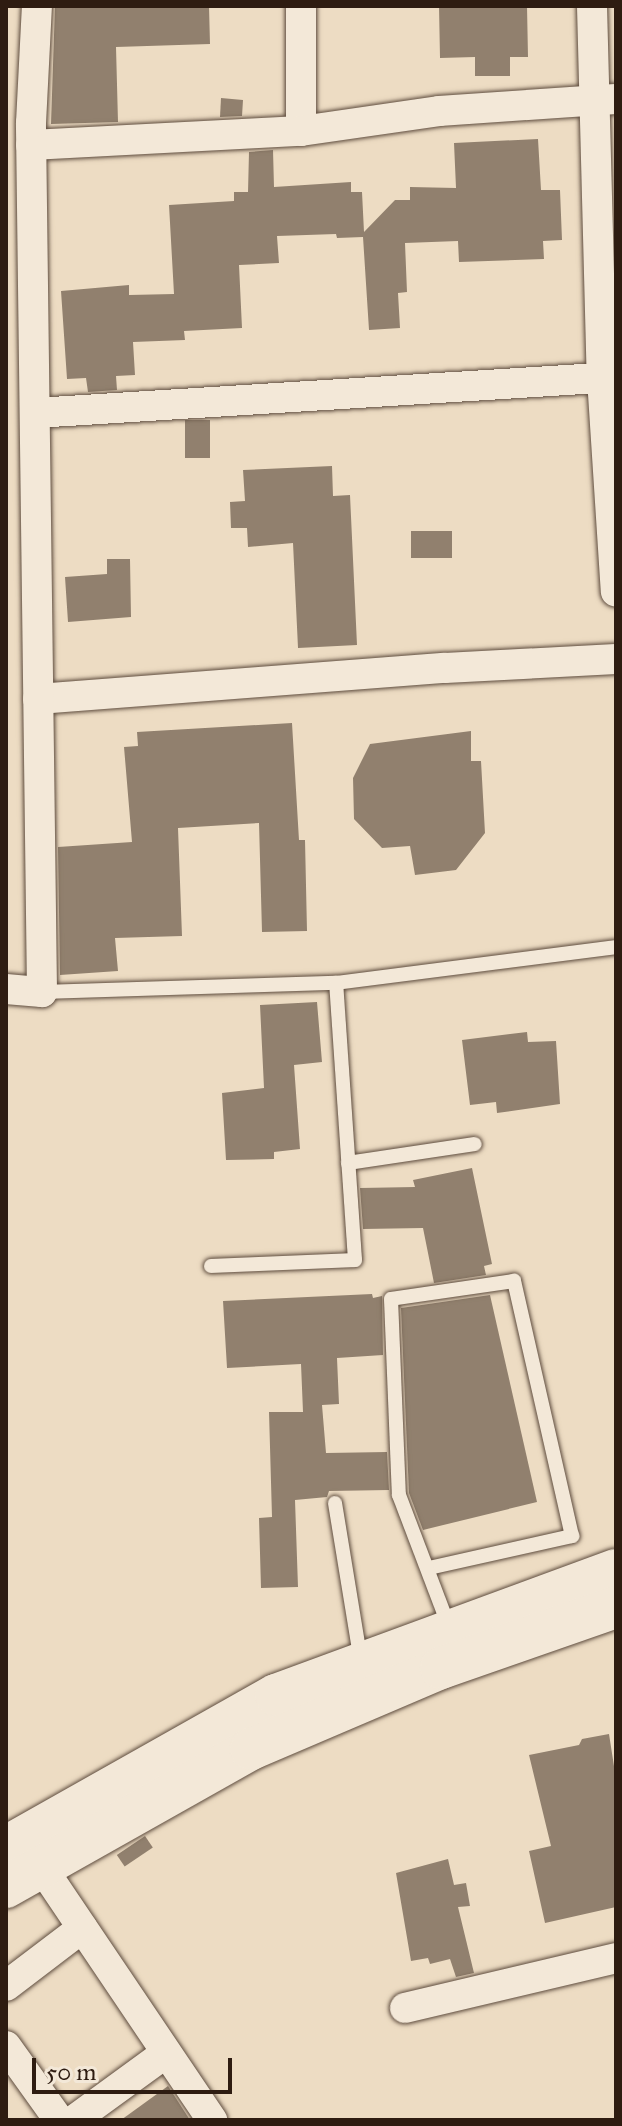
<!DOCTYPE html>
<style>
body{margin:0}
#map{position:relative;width:622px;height:2126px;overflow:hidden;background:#eddcc3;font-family:"IM FELL Great Primer",serif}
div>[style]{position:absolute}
.building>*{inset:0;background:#91806e;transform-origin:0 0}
.roads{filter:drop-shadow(0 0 2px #5e4c3e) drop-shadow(0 0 2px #5e4c3e)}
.lane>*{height:14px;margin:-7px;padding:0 7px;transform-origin:7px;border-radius:7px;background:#f3e8d8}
.street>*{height:30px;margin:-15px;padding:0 15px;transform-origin:15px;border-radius:15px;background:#f3e8d8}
.secondary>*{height:42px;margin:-21px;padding:0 21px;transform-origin:21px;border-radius:21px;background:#f3e8d8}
span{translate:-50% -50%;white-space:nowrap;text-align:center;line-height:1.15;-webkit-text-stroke:8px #f3e8d8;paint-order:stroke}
.frame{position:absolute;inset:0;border:8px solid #2e1c11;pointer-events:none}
.scale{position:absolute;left:32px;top:2058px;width:200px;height:36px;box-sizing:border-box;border:4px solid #2e1c11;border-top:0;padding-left:10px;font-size:24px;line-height:28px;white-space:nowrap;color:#2e1c11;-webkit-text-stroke:6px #f3e8d8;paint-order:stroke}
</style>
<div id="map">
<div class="building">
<div style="clip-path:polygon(55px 6px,209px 6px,210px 44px,116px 47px,118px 122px,51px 124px)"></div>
<div style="clip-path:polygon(439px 6px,527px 6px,528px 57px,510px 57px,510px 76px,475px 76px,475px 57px,440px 58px)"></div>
<div style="clip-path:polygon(221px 98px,243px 100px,242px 116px,220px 117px)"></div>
<div style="clip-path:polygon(538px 139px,541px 190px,560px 190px,562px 240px,543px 241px,544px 259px,459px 262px,458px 241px,405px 243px,407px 292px,398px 293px,400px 328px,369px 330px,363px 237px,337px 238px,336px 234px,277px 236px,279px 263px,239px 265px,242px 328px,184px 331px,185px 340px,133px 342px,135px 375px,116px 376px,117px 390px,88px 392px,86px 378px,67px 379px,61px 291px,129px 285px,129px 295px,174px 294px,169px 205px,234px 201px,234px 192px,248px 192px,249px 152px,273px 150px,274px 187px,351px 182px,351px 192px,362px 192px,364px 232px,395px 200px,410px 200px,410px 187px,456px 188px,454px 143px)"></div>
<div style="left:210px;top:420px;width:38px;height:25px;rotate:90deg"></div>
<div style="clip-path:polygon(332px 466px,333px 496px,350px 495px,357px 645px,298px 648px,293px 543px,248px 547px,247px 528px,231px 528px,230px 502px,245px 501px,243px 470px)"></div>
<div style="left:452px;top:531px;width:27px;height:41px;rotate:90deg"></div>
<div style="clip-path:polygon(107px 559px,130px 559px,131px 617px,68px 622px,65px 577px,107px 574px)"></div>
<div style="clip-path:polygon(292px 723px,299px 840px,305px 840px,307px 931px,262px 932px,259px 823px,178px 828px,182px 936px,115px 938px,118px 971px,60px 975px,58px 847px,132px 842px,124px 747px,138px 746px,137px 732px)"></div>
<div style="clip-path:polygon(471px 731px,471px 761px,481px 761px,485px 833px,456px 870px,415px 875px,410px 846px,382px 848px,354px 819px,353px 778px,370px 744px)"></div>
<div style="clip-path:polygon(317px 1002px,322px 1062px,294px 1065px,300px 1149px,274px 1152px,274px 1159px,226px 1160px,222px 1093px,264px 1088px,260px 1005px)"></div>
<div style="clip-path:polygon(527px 1032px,528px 1042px,556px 1041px,560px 1104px,497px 1113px,496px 1102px,470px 1105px,462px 1040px)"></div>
<div style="clip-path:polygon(472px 1168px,492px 1264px,484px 1266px,486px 1275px,434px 1283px,423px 1228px,363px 1229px,360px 1188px,415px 1187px,413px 1180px)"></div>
<div style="clip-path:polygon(372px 1294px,373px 1298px,382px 1296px,383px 1355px,337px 1358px,339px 1404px,322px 1405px,326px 1453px,387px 1452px,389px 1490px,329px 1491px,327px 1497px,295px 1500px,298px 1587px,261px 1588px,259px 1518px,272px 1517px,269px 1412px,303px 1412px,301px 1364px,227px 1368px,223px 1301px)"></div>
<div style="clip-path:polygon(490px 1295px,537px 1502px,423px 1530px,409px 1493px,401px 1308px)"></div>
<div style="clip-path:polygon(609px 1734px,616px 1779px,616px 1907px,545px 1923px,529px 1851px,551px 1846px,529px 1755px,579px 1745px,582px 1739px)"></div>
<div style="left:145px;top:1836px;width:14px;height:34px;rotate:56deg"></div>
<div style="clip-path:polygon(448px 1859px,454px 1885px,466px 1883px,470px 1906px,458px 1907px,474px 1973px,456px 1977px,450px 1959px,430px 1964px,428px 1958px,411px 1961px,396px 1873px)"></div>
<div style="clip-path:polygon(168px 2086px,190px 2120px,121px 2120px)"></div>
</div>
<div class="roads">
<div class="lane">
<div style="left:42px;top:992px;width:294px;rotate:-1.8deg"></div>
<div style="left:336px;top:983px;width:282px;rotate:-7.3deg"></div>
<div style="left:348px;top:1163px;width:128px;rotate:-8.5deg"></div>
<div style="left:211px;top:1266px;width:144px;rotate:-2.4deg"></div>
<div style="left:355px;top:1260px;width:278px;rotate:-93.9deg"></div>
<div style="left:335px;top:1503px;width:160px;rotate:80.7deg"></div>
<div style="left:429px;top:1568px;width:147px;rotate:-12.6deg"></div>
<div style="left:572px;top:1536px;width:262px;rotate:-102.8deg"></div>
<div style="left:514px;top:1281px;width:124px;rotate:171.7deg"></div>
<div style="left:391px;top:1299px;width:196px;rotate:87.7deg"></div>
<div style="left:399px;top:1495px;width:143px;rotate:69.2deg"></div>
</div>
<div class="street">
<div style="left:592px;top:6px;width:372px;rotate:88.5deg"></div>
<div style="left:602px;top:378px;width:214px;rotate:86.3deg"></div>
<div style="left:301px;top:131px;width:125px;rotate:-90deg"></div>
<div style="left:31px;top:145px;width:270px;rotate:-3deg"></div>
<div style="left:301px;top:131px;width:139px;rotate:-8.2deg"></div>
<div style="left:439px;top:111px;width:177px;rotate:-3.9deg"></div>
<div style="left:35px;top:413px;width:582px;rotate:-3.55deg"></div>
<div style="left:38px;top:699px;width:408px;rotate:-4.4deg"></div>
<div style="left:445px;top:668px;width:171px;rotate:-3deg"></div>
<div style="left:6px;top:989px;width:36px;rotate:5deg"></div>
<div style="left:42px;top:992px;width:869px;rotate:-90.73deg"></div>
<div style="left:31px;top:123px;width:117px;rotate:-87.1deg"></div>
<div style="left:30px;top:1850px;width:326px;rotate:56deg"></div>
<div style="left:6px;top:1986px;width:96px;rotate:-37.3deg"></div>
<div style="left:405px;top:2008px;width:217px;rotate:-13.3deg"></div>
<div style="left:6px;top:2046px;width:91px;rotate:54.4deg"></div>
<div style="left:74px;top:2120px;width:114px;rotate:-36.1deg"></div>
</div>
<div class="secondary">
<div style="left:6px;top:1847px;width:310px;rotate:-29.4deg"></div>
<div style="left:276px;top:1695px;width:362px;rotate:-20.2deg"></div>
<div style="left:6px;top:1887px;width:281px;rotate:-29.4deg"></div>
<div style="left:251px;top:1749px;width:207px;rotate:-23.1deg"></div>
<div style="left:441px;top:1668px;width:185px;rotate:-19.2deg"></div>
</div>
</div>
<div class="frame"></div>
<div class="scale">50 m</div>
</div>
